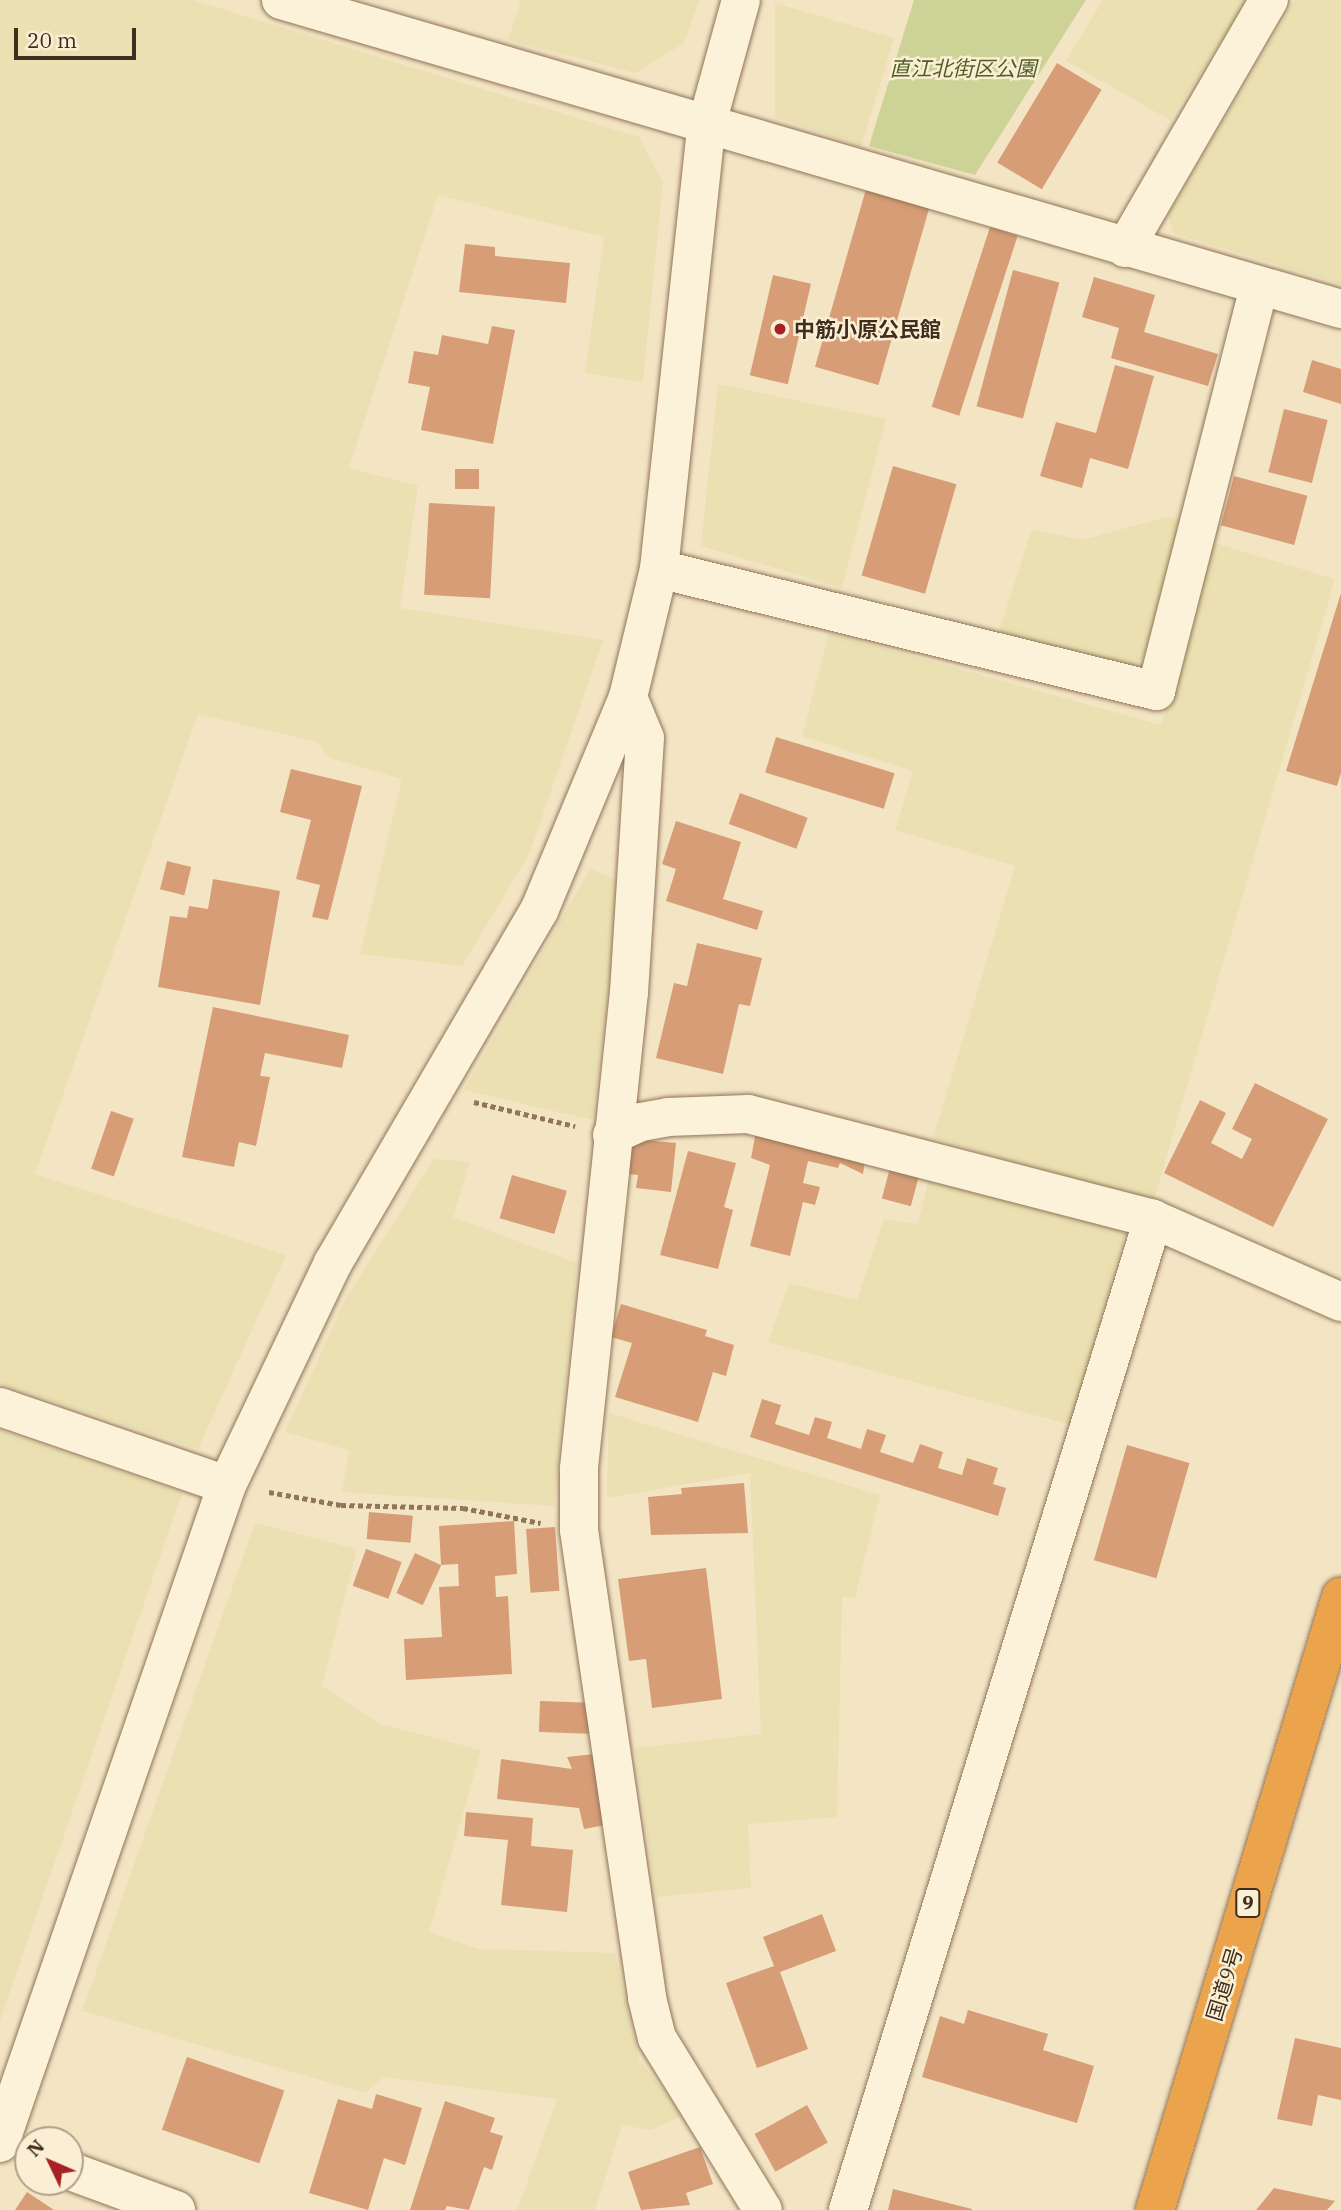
<!DOCTYPE html>
<meta charset="utf-8">
<style>
body{margin:0}
#map{position:relative;width:1341px;height:2210px;overflow:hidden;background:#f3e5c4;font-family:"IBM Plex Serif","Noto Sans JP",serif}
div>[style]{position:absolute}
.farmland>*{inset:0;background:#eae0b1}
.green>*{inset:0;background:#cdd396}
.building>*{inset:0;background:#d69d76;transform-origin:0 0}
.path>*{height:4.5px;margin-top:-2.25px;transform-origin:0;background:repeating-linear-gradient(90deg,#917558 0 5px,transparent 0 8.5px)}
.roads{filter:drop-shadow(0 0 2px #917558) drop-shadow(0 0 2px #917558)}
.minor>*{height:38px;margin:-19px;padding:0 19px;transform-origin:19px;border-radius:19px;background:#fcf1d9}
.highway>*{height:38px;margin:-19px;padding:0 19px;transform-origin:19px;border-radius:19px;background:#eba44c}
.dots>*{width:19px;height:19px;translate:-50% -50%;box-sizing:border-box;border:4px solid #faefd5;border-radius:50%}
span{translate:-50% -50%;white-space:nowrap;text-align:center;line-height:1.15;-webkit-text-stroke:5px #faefd5;paint-order:stroke}
.shield-label span{padding:2px 5px;background:#faefd5;border:2px solid;border-radius:5px;-webkit-text-stroke-width:0}
.shield-label{font-size:19px;color:#3f2d1d;font-weight:700}
.park-label{font-size:21px;color:#4f5e22;font-style:italic}
.poi-label{font-size:21px;color:#3f2d1d;font-weight:700}
.left{translate:0 -50%;text-align:left}
.street-label{font-size:21px;color:#3f2d1d}
.north{position:absolute;left:14px;top:2126px;width:70px;height:70px;box-sizing:border-box;background:#faefd5;border:2px solid #afa18b;border-radius:50%;rotate:314deg;font-size:19px;font-weight:700;line-height:28px;text-align:center;color:#3f2d1d}
.north::after{content:'';display:block;margin:auto;width:24px;height:32px;background:#a72023;clip-path:polygon(50% 0,100% 100%,50% 72%,0 100%)}
.scale{position:absolute;left:14px;top:28px;width:122px;height:32px;box-sizing:border-box;border:4px solid #3f2d1d;border-top:0;padding-left:9px;font-size:21px;line-height:24px;white-space:nowrap;color:#3f2d1d;-webkit-text-stroke:5px #faefd5;paint-order:stroke}
</style>
<div id="map">
<div class="farmland">
<div style="clip-path:polygon(0 0,193px 0,639px 137px,663px 183px,643px 382px,585px 373px,604px 237px,438px 195px,349px 468px,418px 486px,400px 608px,603px 640px,530px 852px,462px 966px,360px 954px,402px 779px,330px 758px,317px 742px,198px 714px,35px 1174px,286px 1255px,198px 1449px,0 1384px)"></div>
<div style="clip-path:polygon(521px 0,699px 0,684px 43px,635px 73px,508px 40px)"></div>
<div style="clip-path:polygon(1103px 0,1248px 0,1170px 120px,1066px 61px)"></div>
<div style="clip-path:polygon(1295px 0,1341px 0,1341px 284px,1173px 233px,1168px 215px)"></div>
<div style="clip-path:polygon(775px 3px,894px 38px,861px 147px,775px 117px)"></div>
<div style="clip-path:polygon(718px 384px,886px 419px,842px 588px,701px 546px)"></div>
<div style="clip-path:polygon(1166px 517px,1183px 519px,1147px 655px,1126px 671px,998px 634px,1032px 529px,1082px 540px)"></div>
<div style="clip-path:polygon(1211px 542px,1335px 579px,1153px 1203px,933px 1138px,1015px 866px,895px 830px,913px 771px,802px 736px,829px 633px,1161px 725px)"></div>
<div style="clip-path:polygon(590px 869px,622px 882px,592px 1120px,464px 1090px)"></div>
<div style="clip-path:polygon(434px 1159px,470px 1162px,453px 1217px,577px 1263px,554px 1506px,342px 1492px,349px 1450px,285px 1432px,345px 1300px)"></div>
<div style="clip-path:polygon(931px 1169px,1125px 1233px,1071px 1425px,768px 1342px,789px 1283px,857px 1300px,884px 1219px,918px 1224px)"></div>
<div style="clip-path:polygon(609px 1413px,880px 1495px,855px 1598px,842px 1597px,837px 1817px,748px 1824px,751px 1888px,656px 1897px,635px 1748px,761px 1734px,750px 1473px,607px 1498px)"></div>
<div style="clip-path:polygon(0 1430px,182px 1493px,0 2021px)"></div>
<div style="clip-path:polygon(255px 1523px,357px 1549px,322px 1686px,380px 1724px,481px 1750px,429px 1932px,479px 1949px,615px 1953px,639px 2060px,684px 2115px,651px 2130px,622px 2125px,595px 2210px,517px 2210px,557px 2099px,384px 2077px,365px 2093px,82px 2011px)"></div>
</div>
<div class="green">
<div style="clip-path:polygon(914px 0,1086px 0,975px 175px,869px 146px)"></div>
</div>
<div class="building">
<div style="left:1057px;top:63px;width:52px;height:116px;rotate:31deg"></div>
<div style="left:866px;top:189px;width:66px;height:185px;rotate:16deg"></div>
<div style="left:990px;top:227px;width:29px;height:189px;rotate:18deg"></div>
<div style="clip-path:polygon(465px 244px,495px 247px,495px 256px,570px 263px,566px 303px,459px 292px)"></div>
<div style="left:1013px;top:270px;width:48px;height:141px;rotate:15deg"></div>
<div style="left:773px;top:275px;width:39px;height:103px;rotate:13deg"></div>
<div style="clip-path:polygon(1094px 277px,1155px 295px,1144px 332px,1218px 354px,1208px 386px,1111px 358px,1119px 328px,1082px 317px)"></div>
<div style="clip-path:polygon(492px 326px,515px 330px,493px 444px,421px 430px,430px 387px,408px 383px,414px 351px,438px 355px,442px 335px,488px 344px)"></div>
<div style="clip-path:polygon(1312px 360px,1341px 369px,1341px 404px,1303px 392px)"></div>
<div style="clip-path:polygon(1115px 365px,1154px 376px,1128px 469px,1090px 458px,1082px 488px,1040px 476px,1056px 422px,1096px 433px)"></div>
<div style="left:1284px;top:409px;width:45px;height:65px;rotate:14deg"></div>
<div style="left:893px;top:466px;width:66px;height:114px;rotate:16deg"></div>
<div style="left:455px;top:469px;width:24px;height:20px"></div>
<div style="left:1234px;top:476px;width:76px;height:51px;rotate:15deg"></div>
<div style="left:429px;top:503px;width:66px;height:92px;rotate:3deg"></div>
<div style="clip-path:polygon(1341px 593px,1341px 773px,1337px 786px,1286px 771px)"></div>
<div style="left:776px;top:737px;width:124px;height:37px;rotate:17deg"></div>
<div style="clip-path:polygon(291px 769px,362px 786px,328px 920px,312px 917px,320px 885px,296px 879px,311px 820px,280px 812px)"></div>
<div style="left:740px;top:793px;width:72px;height:33px;rotate:20deg"></div>
<div style="clip-path:polygon(676px 821px,741px 842px,723px 899px,763px 911px,757px 930px,666px 901px,676px 869px,662px 864px)"></div>
<div style="left:167px;top:861px;width:25px;height:29px;rotate:14deg"></div>
<div style="clip-path:polygon(213px 879px,280px 891px,260px 1005px,158px 987px,170px 916px,187px 918px,189px 906px,208px 909px)"></div>
<div style="clip-path:polygon(697px 943px,762px 958px,750px 1006px,739px 1004px,723px 1074px,656px 1058px,674px 983px,687px 986px)"></div>
<div style="clip-path:polygon(213px 1007px,349px 1035px,342px 1068px,265px 1053px,260px 1076px,270px 1077px,256px 1146px,239px 1142px,234px 1167px,182px 1157px)"></div>
<div style="clip-path:polygon(1255px 1083px,1328px 1119px,1273px 1227px,1164px 1173px,1200px 1100px,1226px 1113px,1211px 1143px,1242px 1159px,1252px 1139px,1232px 1129px)"></div>
<div style="left:111px;top:1111px;width:24px;height:61px;rotate:19deg"></div>
<div style="clip-path:polygon(757px 1126px,866px 1155px,863px 1174px,840px 1163px,838px 1168px,808px 1161px,803px 1183px,820px 1187px,815px 1205px,803px 1202px,790px 1256px,750px 1246px,770px 1165px,751px 1158px)"></div>
<div style="clip-path:polygon(632px 1139px,676px 1143px,671px 1192px,636px 1188px,638px 1175px,628px 1174px)"></div>
<div style="clip-path:polygon(688px 1151px,736px 1163px,724px 1207px,733px 1210px,718px 1269px,660px 1255px)"></div>
<div style="left:894px;top:1153px;width:30px;height:47px;rotate:15deg"></div>
<div style="left:512px;top:1175px;width:57px;height:45px;rotate:16deg"></div>
<div style="clip-path:polygon(621px 1304px,707px 1330px,705px 1336px,734px 1345px,726px 1376px,713px 1372px,698px 1422px,615px 1397px,632px 1343px,611px 1337px)"></div>
<div style="clip-path:polygon(762px 1399px,781px 1405px,775px 1424px,809px 1435px,815px 1417px,832px 1422px,827px 1438px,861px 1449px,867px 1429px,886px 1435px,880px 1452px,913px 1463px,920px 1444px,943px 1452px,938px 1468px,962px 1475px,967px 1458px,998px 1468px,993px 1484px,1006px 1488px,998px 1516px,750px 1437px)"></div>
<div style="left:1127px;top:1445px;width:65px;height:120px;rotate:16deg"></div>
<div style="clip-path:polygon(744px 1483px,748px 1533px,651px 1535px,648px 1497px,682px 1494px,681px 1488px)"></div>
<div style="left:369px;top:1512px;width:44px;height:27px;rotate:5deg"></div>
<div style="clip-path:polygon(514px 1521px,517px 1574px,495px 1576px,496px 1597px,508px 1596px,512px 1674px,406px 1680px,404px 1639px,442px 1637px,439px 1587px,459px 1586px,458px 1564px,441px 1565px,439px 1526px)"></div>
<div style="left:555px;top:1527px;width:64px;height:29px;rotate:86deg"></div>
<div style="left:366px;top:1549px;width:38px;height:39px;rotate:20deg"></div>
<div style="left:415px;top:1553px;width:29px;height:44px;rotate:25deg"></div>
<div style="clip-path:polygon(706px 1568px,722px 1699px,652px 1708px,646px 1659px,629px 1661px,618px 1579px)"></div>
<div style="left:540px;top:1701px;width:50px;height:31px;rotate:2deg"></div>
<div style="clip-path:polygon(595px 1754px,611px 1824px,584px 1829px,579px 1808px,497px 1799px,501px 1759px,572px 1769px,567px 1757px)"></div>
<div style="clip-path:polygon(466px 1812px,533px 1818px,531px 1846px,573px 1850px,567px 1912px,501px 1905px,508px 1840px,464px 1836px)"></div>
<div style="clip-path:polygon(822px 1914px,836px 1951px,780px 1972px,808px 2049px,757px 2068px,726px 1983px,774px 1966px,763px 1937px)"></div>
<div style="clip-path:polygon(968px 2010px,1048px 2034px,1043px 2050px,1094px 2066px,1077px 2123px,922px 2077px,940px 2016px,964px 2024px)"></div>
<div style="clip-path:polygon(1295px 2038px,1341px 2048px,1341px 2100px,1318px 2095px,1312px 2126px,1277px 2119px)"></div>
<div style="left:187px;top:2057px;width:103px;height:77px;rotate:19deg"></div>
<div style="clip-path:polygon(376px 2094px,422px 2108px,405px 2165px,384px 2158px,368px 2210px,309px 2193px,338px 2099px,372px 2109px)"></div>
<div style="clip-path:polygon(445px 2101px,495px 2118px,490px 2132px,503px 2136px,492px 2170px,484px 2167px,469px 2210px,447px 2206px,445px 2210px,410px 2210px)"></div>
<div style="left:807px;top:2105px;width:43px;height:60px;rotate:61deg"></div>
<div style="clip-path:polygon(700px 2147px,713px 2184px,686px 2193px,690px 2205px,641px 2210px,628px 2172px)"></div>
<div style="clip-path:polygon(1274px 2188px,1335px 2201px,1327px 2210px,1256px 2210px)"></div>
<div style="clip-path:polygon(893px 2189px,972px 2209px,972px 2210px,888px 2210px)"></div>
<div style="clip-path:polygon(27px 2192px,54px 2210px,15px 2210px)"></div>
</div>
<div class="path">
<div style="left:474px;top:1102px;width:104px;rotate:13.4deg"></div>
<div style="left:269px;top:1492px;width:73px;rotate:10.2deg"></div>
<div style="left:341px;top:1505px;width:122px;rotate:1.4deg"></div>
<div style="left:463px;top:1508px;width:79px;rotate:10.9deg"></div>
</div>
<div class="roads">
<div class="minor">
<div style="left:281px;top:0;width:1104px;rotate:16.25deg"></div>
<div style="left:1125px;top:248px;width:287px;rotate:-59.9deg"></div>
<div style="left:659px;top:569px;width:512px;rotate:13.79deg"></div>
<div style="left:1156px;top:691px;width:416px;rotate:-75.7deg"></div>
<div style="left:628px;top:697px;width:44px;rotate:67.5deg"></div>
<div style="left:645px;top:738px;width:255px;rotate:93.6deg"></div>
<div style="left:629px;top:992px;width:480px;rotate:96deg"></div>
<div style="left:579px;top:1469px;width:61px;rotate:90deg"></div>
<div style="left:579px;top:1530px;width:473px;rotate:81.7deg"></div>
<div style="left:647px;top:1998px;width:41px;rotate:76deg"></div>
<div style="left:657px;top:2038px;width:202px;rotate:58.4deg"></div>
<div style="left:612px;top:1135px;width:32px;rotate:-24deg"></div>
<div style="left:641px;top:1122px;width:27px;rotate:-10deg"></div>
<div style="left:668px;top:1117px;width:80px;rotate:-2.1deg"></div>
<div style="left:748px;top:1114px;width:418px;rotate:14.5deg"></div>
<div style="left:0;top:1407px;width:240px;rotate:19deg"></div>
<div style="left:0;top:2143px;width:696px;rotate:-70.97deg"></div>
<div style="left:227px;top:1485px;width:246px;rotate:-64.5deg"></div>
<div style="left:333px;top:1263px;width:408px;rotate:-59.7deg"></div>
<div style="left:539px;top:911px;width:232px;rotate:-67.4deg"></div>
<div style="left:628px;top:697px;width:132px;rotate:-76.4deg"></div>
<div style="left:659px;top:569px;width:444px;rotate:-83.9deg"></div>
<div style="left:706px;top:127px;width:132px;rotate:-74.6deg"></div>
<div style="left:70px;top:2171px;width:113px;rotate:20.2deg"></div>
<div style="left:848px;top:2210px;width:1037px;rotate:-72.89deg"></div>
<div style="left:1153px;top:1219px;width:206px;rotate:23.8deg"></div>
</div>
<div class="highway">
<div style="left:1155px;top:2210px;width:641px;rotate:-73.12deg"></div>
</div>
</div>
<div class="dots">
<div style="left:780px;top:329px;background:#a72023"></div>
</div>
<div class="shield-label">
<span style="left:1248px;top:1903px">9</span>
</div>
<div class="park-label">
<span style="left:963px;top:68px">直江北街区公園</span>
</div>
<div class="poi-label">
<span class="left" style="left:794px;top:329px">中筋小原公民館</span>
</div>
<div class="street-label">
<span style="left:1224px;top:1984px;rotate:-73deg">国道9号</span>
</div>
<div class="north">N</div>
<div class="scale">20 m</div>
</div>
